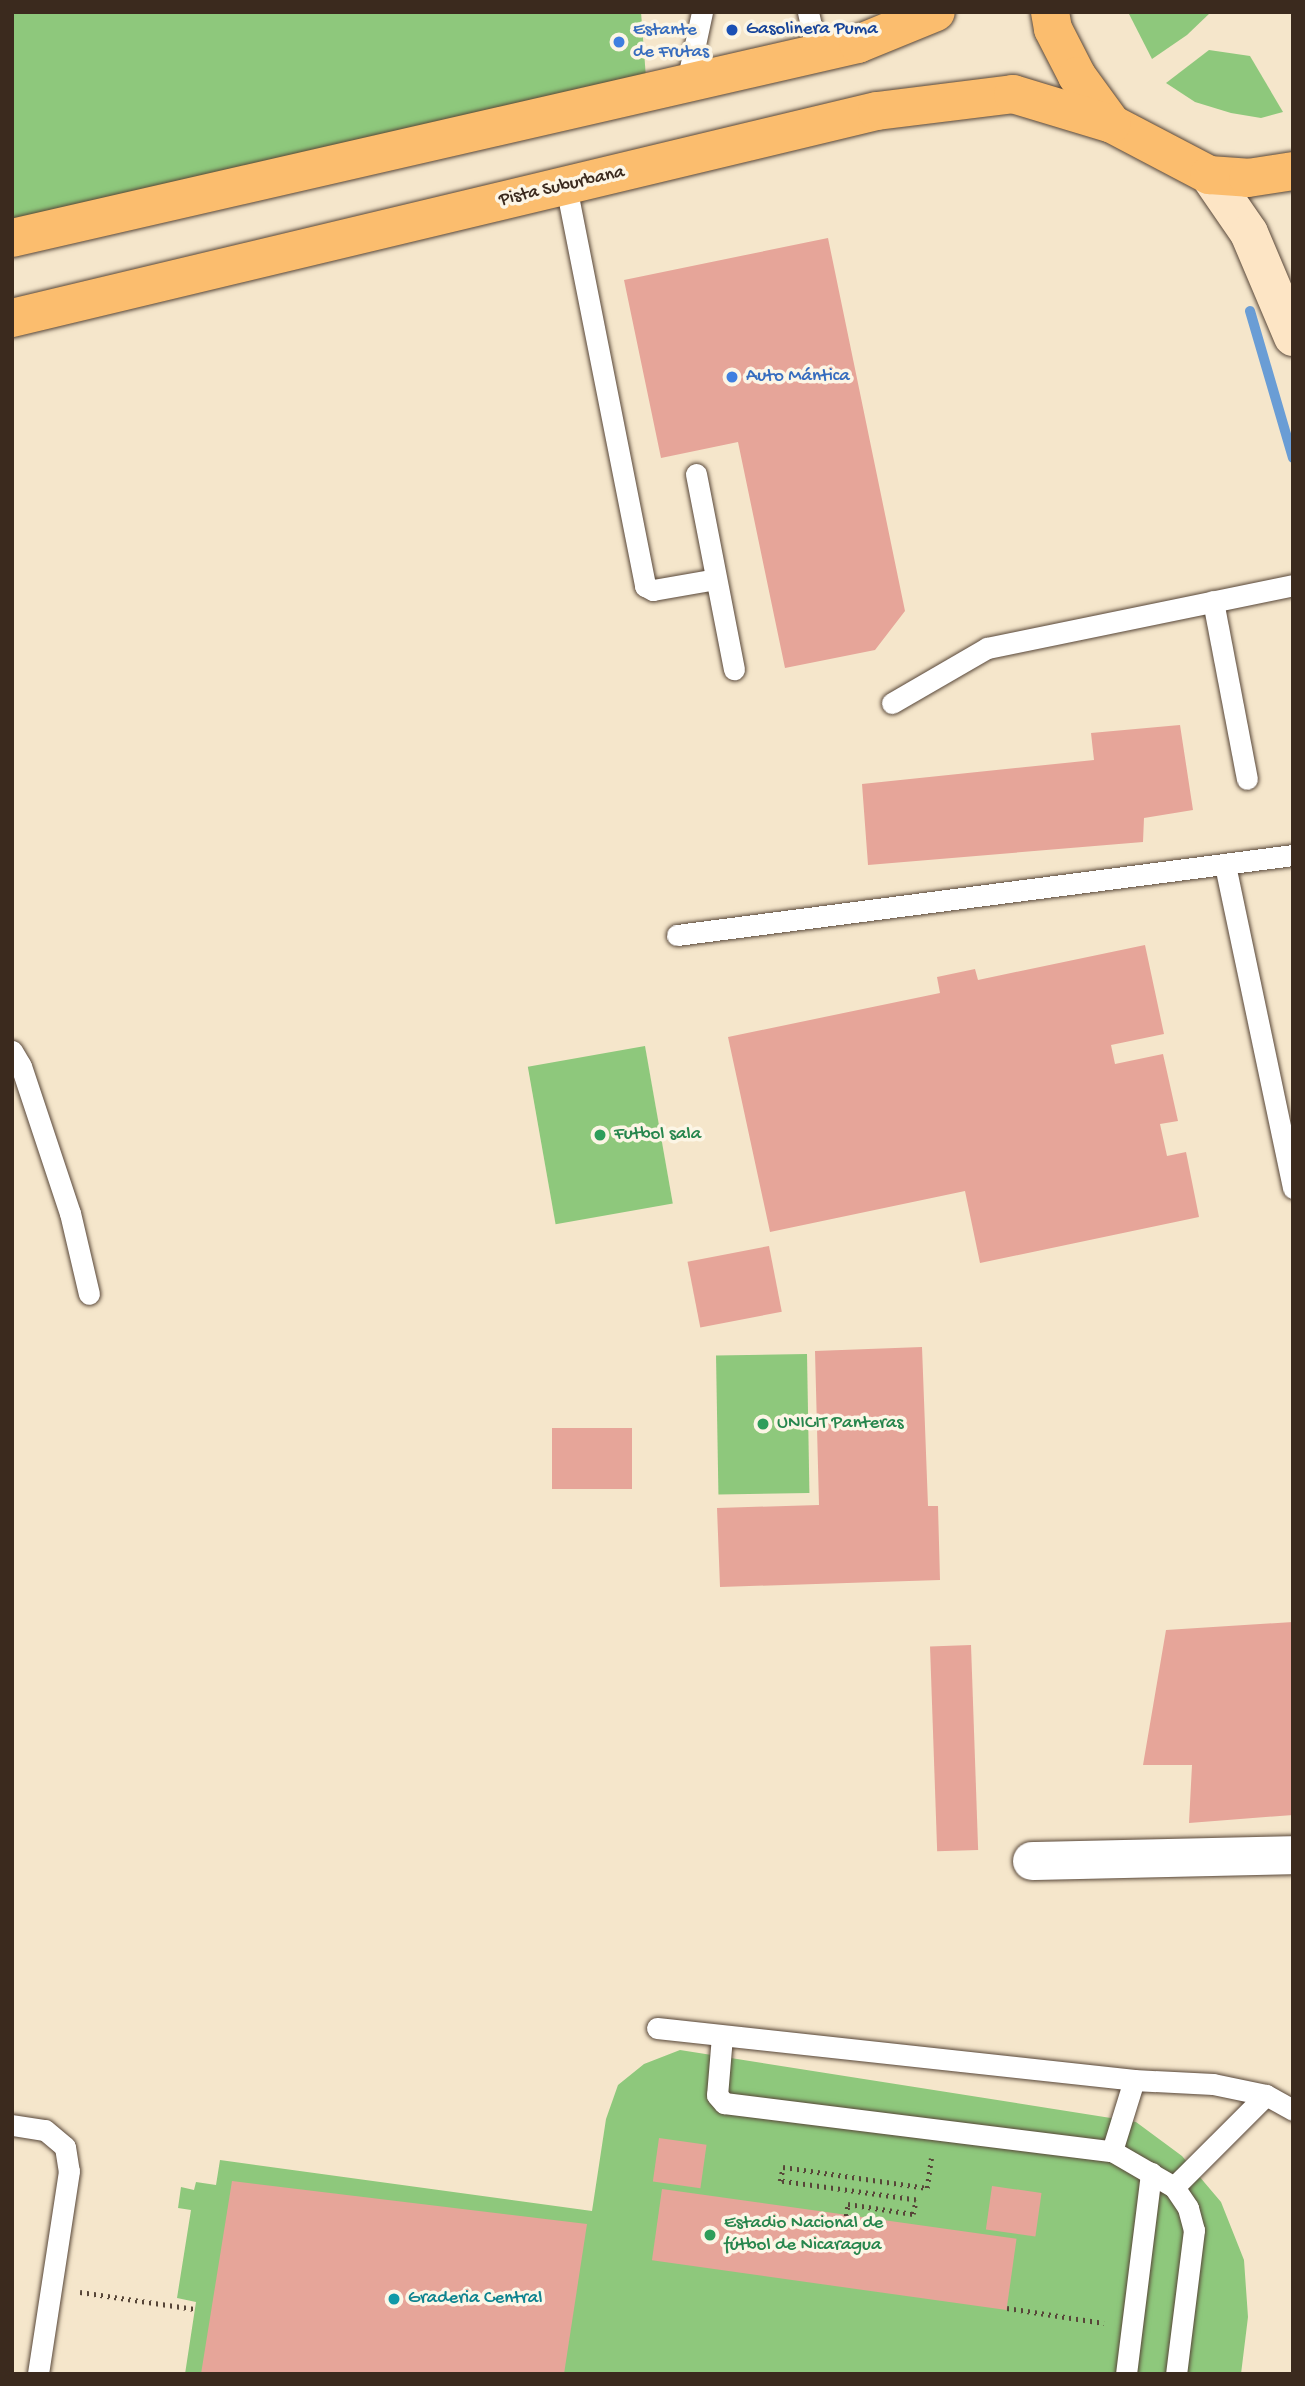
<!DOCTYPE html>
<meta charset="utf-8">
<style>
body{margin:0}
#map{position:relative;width:1305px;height:2386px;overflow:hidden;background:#f5e6cb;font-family:"Gochi Hand",sans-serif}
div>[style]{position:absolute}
.green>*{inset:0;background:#8ec87c;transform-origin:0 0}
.stream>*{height:10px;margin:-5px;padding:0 5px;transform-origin:5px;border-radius:5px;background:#6a9dd5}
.building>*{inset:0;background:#e6a599;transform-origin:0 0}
.path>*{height:4.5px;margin-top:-2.25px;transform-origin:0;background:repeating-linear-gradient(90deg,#574638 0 2px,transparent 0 7px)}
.roads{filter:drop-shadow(0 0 2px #574638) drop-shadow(0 0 2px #574638)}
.service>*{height:21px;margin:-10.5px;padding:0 10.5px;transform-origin:10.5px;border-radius:10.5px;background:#fff}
.minor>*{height:38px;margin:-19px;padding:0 19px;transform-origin:19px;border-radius:19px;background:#fff}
.secondary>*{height:38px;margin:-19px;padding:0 19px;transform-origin:19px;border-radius:19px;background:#fde5c5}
.primary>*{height:38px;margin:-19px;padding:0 19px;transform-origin:19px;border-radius:19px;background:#fbbd6e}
.dots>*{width:19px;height:19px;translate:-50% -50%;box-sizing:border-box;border:4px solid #fcf5e5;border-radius:50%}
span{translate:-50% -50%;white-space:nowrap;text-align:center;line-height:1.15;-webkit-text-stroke:7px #fcf5e5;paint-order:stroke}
.transit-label{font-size:19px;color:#164399}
.left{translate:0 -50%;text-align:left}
.shop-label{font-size:19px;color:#366cbe}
.street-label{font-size:19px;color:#3b2a1e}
.leisure-label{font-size:19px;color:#27864d}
.culture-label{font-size:19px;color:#0d838f}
.frame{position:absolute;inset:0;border:14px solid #3b2a1e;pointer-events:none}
</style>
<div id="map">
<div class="green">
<div style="clip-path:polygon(12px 12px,641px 12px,647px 91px,12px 238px)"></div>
<div style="clip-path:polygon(1128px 12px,1211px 12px,1187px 35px,1152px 59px)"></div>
<div style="clip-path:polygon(1209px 50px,1250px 56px,1283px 112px,1261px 118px,1231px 113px,1195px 102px,1166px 83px)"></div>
<div style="left:645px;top:1046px;width:160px;height:119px;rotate:80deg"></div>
<div style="left:807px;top:1354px;width:139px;height:91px;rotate:89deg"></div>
<div style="clip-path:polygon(680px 2050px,1136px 2122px,1182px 2156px,1221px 2202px,1244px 2260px,1248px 2317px,1241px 2374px,185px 2374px,196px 2302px,177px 2298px,191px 2210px,178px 2208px,181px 2187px,194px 2190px,196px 2182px,216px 2185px,220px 2160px,592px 2211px,606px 2119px,618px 2085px,644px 2064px)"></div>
</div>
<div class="stream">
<div style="left:1250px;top:311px;width:153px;rotate:73.7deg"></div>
</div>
<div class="building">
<div style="clip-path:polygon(828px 238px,905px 611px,875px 650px,785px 668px,738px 442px,661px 458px,624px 280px)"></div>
<div style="clip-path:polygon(1180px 725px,1193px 810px,1144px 818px,1143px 842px,868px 865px,862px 784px,1094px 760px,1091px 733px)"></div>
<div style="clip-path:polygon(1145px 945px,1164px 1034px,1111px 1045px,1115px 1064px,1163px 1054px,1178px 1121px,1160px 1124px,1167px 1156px,1186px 1152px,1199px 1217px,980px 1263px,965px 1191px,770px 1232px,728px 1037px,940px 993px,937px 977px,975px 969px,978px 980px)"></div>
<div style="left:769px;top:1246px;width:67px;height:83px;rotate:79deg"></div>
<div style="clip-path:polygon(922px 1347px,928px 1506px,938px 1506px,940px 1580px,720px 1587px,717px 1508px,819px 1505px,815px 1351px)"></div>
<div style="left:552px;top:1428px;width:80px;height:61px"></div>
<div style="clip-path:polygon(1293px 1622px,1293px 1815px,1189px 1823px,1192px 1765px,1143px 1765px,1166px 1630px)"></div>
<div style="left:971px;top:1645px;width:205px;height:41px;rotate:88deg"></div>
<div style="left:659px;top:2138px;width:48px;height:44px;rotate:8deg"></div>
<div style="clip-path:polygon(232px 2181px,587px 2224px,564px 2374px,201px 2374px)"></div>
<div style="left:992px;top:2186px;width:50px;height:44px;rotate:8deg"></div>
<div style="left:662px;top:2189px;width:358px;height:72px;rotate:8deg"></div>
</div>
<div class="path">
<div style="left:846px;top:2216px;width:12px;rotate:-81deg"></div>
<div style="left:848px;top:2204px;width:66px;rotate:8.7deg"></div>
<div style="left:913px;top:2214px;width:14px;rotate:-78deg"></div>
<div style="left:916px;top:2200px;width:137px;rotate:-172deg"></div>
<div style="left:780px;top:2181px;width:14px;rotate:-78deg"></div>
<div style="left:783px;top:2167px;width:146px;rotate:8.3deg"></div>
<div style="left:927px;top:2188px;width:30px;rotate:-82deg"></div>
<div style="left:80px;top:2292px;width:116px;rotate:8.4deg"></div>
<div style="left:1007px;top:2308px;width:98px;rotate:8.8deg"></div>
</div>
<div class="roads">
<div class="service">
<div style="left:808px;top:12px;width:42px;rotate:77.6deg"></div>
<div style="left:687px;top:82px;width:72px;rotate:-77.9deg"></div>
<div style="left:566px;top:186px;width:408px;rotate:78.8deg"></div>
<div style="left:645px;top:586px;width:9px;rotate:27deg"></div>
<div style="left:653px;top:590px;width:64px;rotate:-9.9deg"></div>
<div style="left:696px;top:474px;width:199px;rotate:79deg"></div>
<div style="left:1213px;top:601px;width:181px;rotate:79.2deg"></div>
<div style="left:892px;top:703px;width:110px;rotate:-30.1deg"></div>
<div style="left:987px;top:648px;width:312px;rotate:-11.6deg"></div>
<div style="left:1225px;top:865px;width:330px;rotate:78.1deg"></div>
<div style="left:677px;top:935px;width:621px;rotate:-7.4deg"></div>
<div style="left:12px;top:1051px;width:17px;rotate:59deg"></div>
<div style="left:21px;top:1066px;width:155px;rotate:71.6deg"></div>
<div style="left:70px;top:1213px;width:83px;rotate:76.8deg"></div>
<div style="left:657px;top:2028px;width:480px;rotate:6.2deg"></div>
<div style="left:1134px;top:2080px;width:79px;rotate:2.9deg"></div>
<div style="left:1213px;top:2084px;width:54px;rotate:11.7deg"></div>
<div style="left:1266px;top:2095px;width:31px;rotate:29deg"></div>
<div style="left:722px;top:2036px;width:59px;rotate:94.8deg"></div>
<div style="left:717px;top:2095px;width:11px;rotate:49deg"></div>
<div style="left:724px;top:2103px;width:391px;rotate:7.1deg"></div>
<div style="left:1112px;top:2151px;width:72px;rotate:30.1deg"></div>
<div style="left:1174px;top:2187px;width:130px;rotate:-45deg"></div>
<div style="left:12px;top:2125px;width:33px;rotate:9deg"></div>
<div style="left:45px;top:2130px;width:26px;rotate:40deg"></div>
<div style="left:65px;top:2147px;width:24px;rotate:81deg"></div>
<div style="left:69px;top:2171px;width:205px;rotate:98.7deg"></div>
<div style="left:1112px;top:2151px;width:74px;rotate:-72.8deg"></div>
<div style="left:1174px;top:2187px;width:25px;rotate:56deg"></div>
<div style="left:1188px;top:2208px;width:23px;rotate:75deg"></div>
<div style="left:1194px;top:2230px;width:145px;rotate:97.1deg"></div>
<div style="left:1126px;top:2374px;width:203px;rotate:-82.9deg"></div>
</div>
<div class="minor">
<div style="left:1032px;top:1861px;width:261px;rotate:-1.3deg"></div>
</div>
<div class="secondary">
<div style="left:1209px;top:175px;width:70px;rotate:55.4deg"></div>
<div style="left:1249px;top:233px;width:113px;rotate:67.1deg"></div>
</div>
<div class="primary">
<div style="left:1050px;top:12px;width:17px;rotate:80deg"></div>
<div style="left:1053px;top:29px;width:53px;rotate:62.9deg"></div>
<div style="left:1077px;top:76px;width:59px;rotate:53.9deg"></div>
<div style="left:1112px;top:124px;width:110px;rotate:27.7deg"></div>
<div style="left:1209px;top:175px;width:39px;rotate:4deg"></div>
<div style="left:1248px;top:178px;width:46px;rotate:-8.8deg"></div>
<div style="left:12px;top:238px;width:868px;rotate:-12.92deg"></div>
<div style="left:858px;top:44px;width:84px;rotate:-22.3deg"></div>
<div style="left:12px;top:318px;width:889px;rotate:-13.46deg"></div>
<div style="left:877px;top:111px;width:137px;rotate:-7.1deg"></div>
<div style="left:1013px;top:94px;width:103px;rotate:16.9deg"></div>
</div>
</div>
<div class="dots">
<div style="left:732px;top:30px;background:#1a4fb4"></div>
<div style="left:619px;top:42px;background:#3f7fe0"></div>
<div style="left:732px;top:377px;background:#3f7fe0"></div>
<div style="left:600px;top:1135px;background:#2e9e5b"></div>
<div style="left:763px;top:1424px;background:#2e9e5b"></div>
<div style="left:710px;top:2235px;background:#2e9e5b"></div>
<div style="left:394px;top:2299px;background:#0f9aa8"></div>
</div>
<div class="transit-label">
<span class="left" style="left:746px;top:30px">Gasolinera Puma</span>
</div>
<div class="shop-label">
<span class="left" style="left:633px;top:42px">Estante<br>de Frutas</span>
<span class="left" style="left:746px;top:377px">Auto Mántica</span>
</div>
<div class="street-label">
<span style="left:562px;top:187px;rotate:-13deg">Pista Suburbana</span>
</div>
<div class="leisure-label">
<span class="left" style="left:614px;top:1135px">Futbol sala</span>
<span class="left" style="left:777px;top:1424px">UNICIT Panteras</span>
<span class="left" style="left:724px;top:2235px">Estadio Nacional de<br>fútbol de Nicaragua</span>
</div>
<div class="culture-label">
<span class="left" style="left:408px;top:2299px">Graderia Central</span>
</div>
<div class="frame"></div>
</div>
